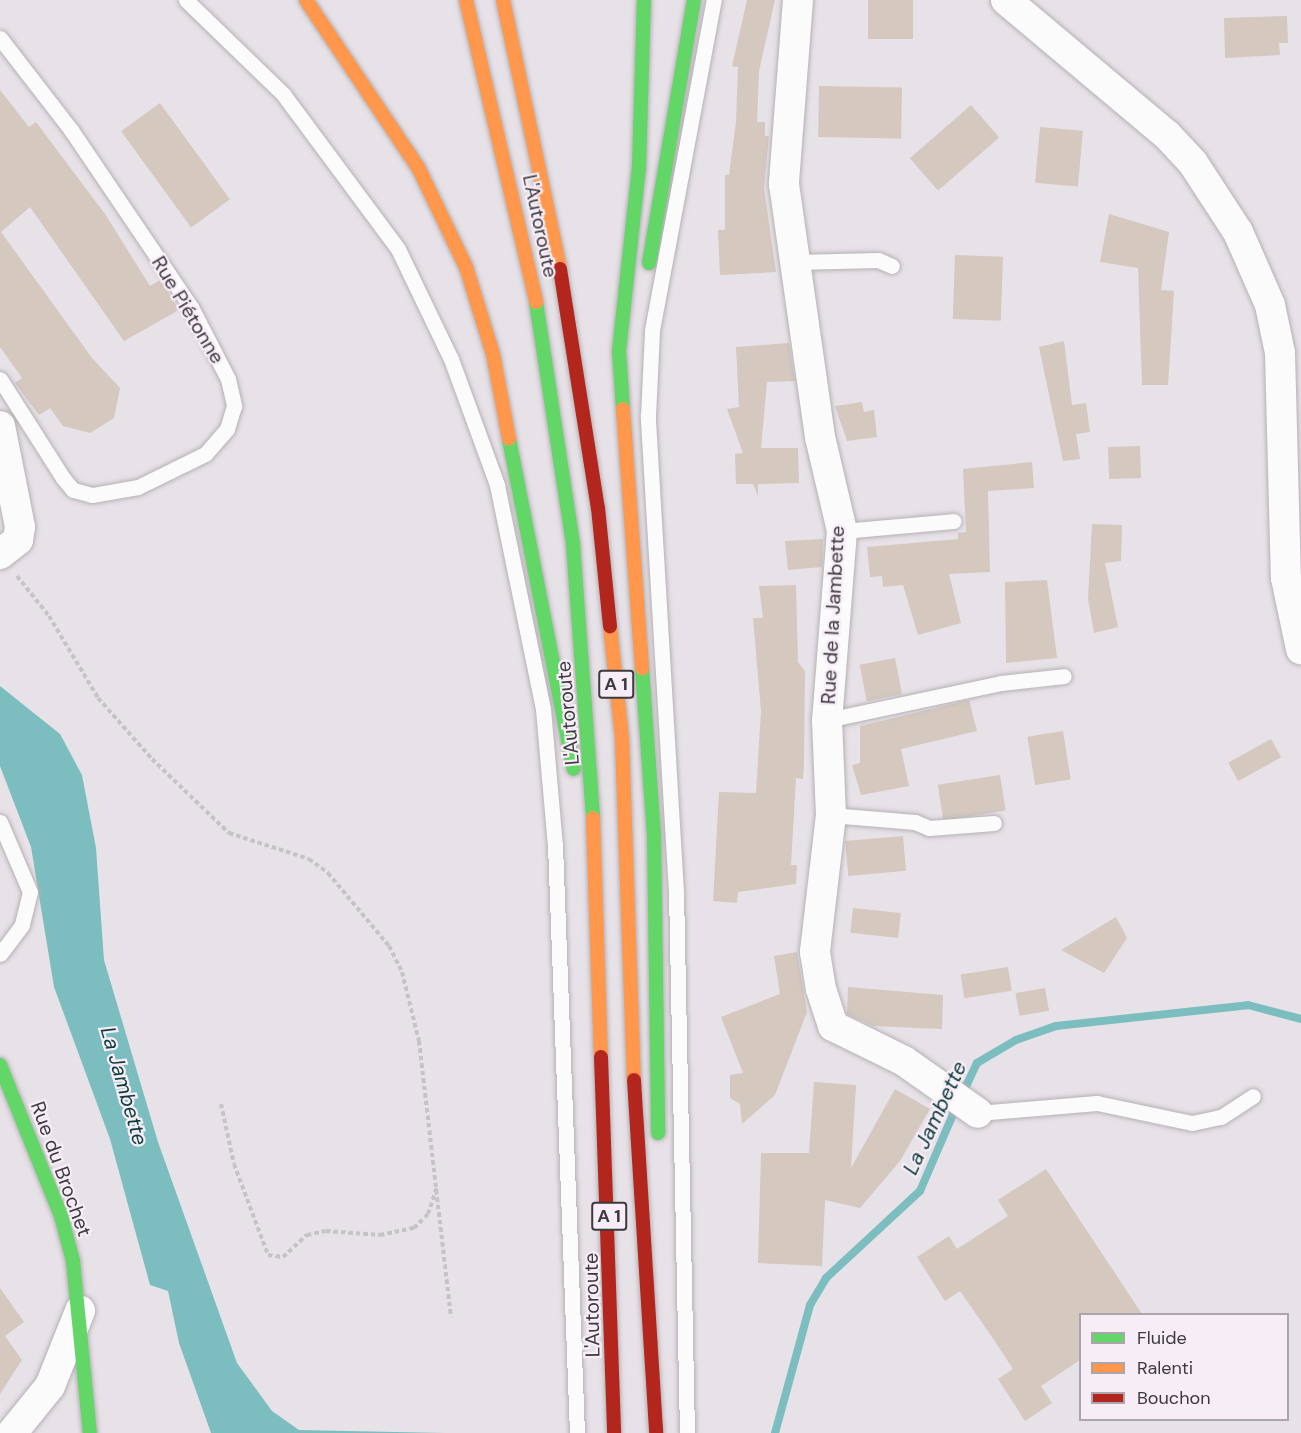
<!DOCTYPE html>
<meta charset="utf-8">
<style>
body{margin:0}
#map{position:relative;width:1301px;height:1433px;overflow:hidden;background:#e7e2e7;font-family:"DM Sans",sans-serif}
div>[style]{position:absolute}
.water>*{inset:0;background:#7cbec0}
.stream>*{height:8px;margin:-4px;padding:0 4px;transform-origin:4px;border-radius:4px;background:#7cbec0}
.building>*{inset:0;background:#d4c8bf;transform-origin:0 0}
.path>*{height:4px;margin-top:-2px;transform-origin:0;background:repeating-linear-gradient(90deg,#c5c4c5 0 4.5px,transparent 0 7.5px)}
.roads{filter:drop-shadow(0 0 2px #b5b1b5) drop-shadow(0 0 2px #b5b1b5)}
.lane>*{height:15px;margin:-7.5px;padding:0 7.5px;transform-origin:7.5px;border-radius:7.5px;background:#fbfbfb}
.street>*{height:30px;margin:-15px;padding:0 15px;transform-origin:15px;border-radius:15px;background:#fbfbfb}
.fast>*{height:14px;margin:-7px;padding:0 7px;transform-origin:7px;border-radius:7px;background:#63d668}
.slow>*{height:14px;margin:-7px;padding:0 7px;transform-origin:7px;border-radius:7px;background:#ff974d}
.jam>*{height:14px;margin:-7px;padding:0 7px;transform-origin:7px;border-radius:7px;background:#b3261e}
span{translate:-50% -50%;white-space:nowrap;text-align:center;line-height:1.15;-webkit-text-stroke:4.5px #f6edf7;paint-order:stroke}
.shield-label span{padding:2px 4px;background:#f6edf7;border:2px solid;border-radius:4px;-webkit-text-stroke-width:0}
.shield-label{font-size:18px;color:#3d3a3e;font-weight:700}
.street-label{font-size:20px;color:#3d3a3e}
.water-label{font-size:21px;color:#0d3b3b;font-style:italic}
.legend{position:absolute;left:1079px;top:1313px;width:210px;height:108px;box-sizing:border-box;background:#f6edf7;border:2px solid #aca5ad;margin:0;padding:8px 10px;list-style:none;font-size:18px;color:#3d3a3e}
.legend li{display:flex;align-items:center;gap:12px;height:30px}
.legend b{width:30px;border:2px solid #aca5ad}
</style>
<div id="map">
<div class="water">
<div style="clip-path:polygon(0 686px,60px 734px,82px 775px,96px 848px,104px 960px,158px 1142px,237px 1363px,272px 1411px,299px 1430px,445px 1433px,211px 1433px,179px 1343px,168px 1291px,150px 1285px,110px 1139px,54px 987px,31px 847px,0 766px)"></div>
</div>
<div class="stream">
<div style="left:962px;top:1095px;width:35px;rotate:-65deg"></div>
<div style="left:977px;top:1063px;width:45px;rotate:-30.5deg"></div>
<div style="left:1016px;top:1040px;width:42px;rotate:-19.3deg"></div>
<div style="left:1056px;top:1026px;width:193px;rotate:-6.2deg"></div>
<div style="left:1248px;top:1005px;width:55px;rotate:14.8deg"></div>
<div style="left:775px;top:1433px;width:133px;rotate:-74.7deg"></div>
<div style="left:810px;top:1305px;width:31px;rotate:-59deg"></div>
<div style="left:826px;top:1278px;width:128px;rotate:-42.8deg"></div>
<div style="left:920px;top:1191px;width:94px;rotate:-66.7deg"></div>
</div>
<div class="building">
<div style="clip-path:polygon(747px 0,775px 0,759px 71px,757px 122px,765px 122px,765px 136px,769px 136px,764px 188px,776px 272px,720px 275px,718px 230px,725px 230px,725px 175px,729px 175px,736px 121px,738px 67px,732px 66px)"></div>
<div style="left:868px;top:0;width:45px;height:39px"></div>
<div style="clip-path:polygon(1287px 16px,1288px 43px,1279px 43px,1280px 55px,1225px 58px,1224px 18px)"></div>
<div style="left:819px;top:86px;width:83px;height:51px;rotate:1deg"></div>
<div style="clip-path:polygon(0 90px,29px 127px,36px 122px,105px 214px,150px 286px,160px 280px,179px 310px,124px 341px,30px 207px,1px 232px,92px 358px,120px 388px,114px 418px,90px 433px,63px 426px,50px 408px,39px 415px,15px 383px,22px 378px,0 347px)"></div>
<div style="left:160px;top:103px;width:119px;height:48px;rotate:54deg"></div>
<div style="left:971px;top:105px;width:43px;height:81px;rotate:49deg"></div>
<div style="left:1040px;top:127px;width:43px;height:56px;rotate:5deg"></div>
<div style="clip-path:polygon(1109px 214px,1169px 232px,1161px 290px,1174px 291px,1168px 385px,1142px 385px,1138px 268px,1100px 262px)"></div>
<div style="left:955px;top:255px;width:48px;height:64px;rotate:2deg"></div>
<div style="clip-path:polygon(1064px 341px,1072px 405px,1086px 403px,1090px 432px,1076px 434px,1080px 459px,1063px 461px,1039px 347px)"></div>
<div style="clip-path:polygon(789px 343px,795px 381px,767px 382px,761px 448px,798px 448px,799px 483px,758px 484px,758px 496px,753px 484px,736px 484px,735px 454px,743px 453px,727px 409px,739px 407px,736px 347px)"></div>
<div style="clip-path:polygon(862px 402px,864px 412px,874px 410px,877px 437px,847px 441px,835px 406px)"></div>
<div style="left:1140px;top:446px;width:32px;height:32px;rotate:88deg"></div>
<div style="clip-path:polygon(1032px 462px,1034px 488px,988px 491px,990px 572px,949px 574px,961px 623px,918px 635px,903px 585px,883px 587px,882px 576px,870px 577px,867px 547px,958px 539px,958px 533px,966px 532px,963px 469px)"></div>
<div style="clip-path:polygon(1092px 524px,1122px 525px,1121px 561px,1105px 563px,1118px 627px,1094px 633px,1088px 599px)"></div>
<div style="clip-path:polygon(823px 539px,822px 567px,788px 570px,785px 541px)"></div>
<div style="clip-path:polygon(1047px 580px,1057px 658px,1006px 663px,1005px 582px)"></div>
<div style="clip-path:polygon(796px 585px,798px 662px,805px 671px,804px 764px,803px 779px,796px 778px,791px 865px,797px 865px,796px 884px,738px 892px,737px 903px,713px 901px,719px 792px,756px 793px,761px 711px,753px 618px,763px 618px,759px 586px)"></div>
<div style="left:895px;top:658px;width:37px;height:36px;rotate:79deg"></div>
<div style="clip-path:polygon(969px 700px,977px 731px,901px 749px,909px 786px,861px 795px,852px 765px,860px 763px,860px 726px)"></div>
<div style="left:1063px;top:731px;width:49px;height:36px;rotate:81deg"></div>
<div style="left:1271px;top:739px;width:21px;height:49px;rotate:61deg"></div>
<div style="left:1000px;top:775px;width:36px;height:63px;rotate:81deg"></div>
<div style="left:903px;top:836px;width:35px;height:58px;rotate:85deg"></div>
<div style="left:853px;top:908px;width:48px;height:25px;rotate:6deg"></div>
<div style="clip-path:polygon(1116px 917px,1127px 938px,1104px 973px,1061px 950px)"></div>
<div style="clip-path:polygon(797px 952px,807px 1012px,775px 1095px,742px 1124px,740px 1104px,730px 1098px,730px 1075px,743px 1073px,721px 1017px,780px 994px,774px 956px)"></div>
<div style="left:1008px;top:967px;width:24px;height:48px;rotate:81deg"></div>
<div style="clip-path:polygon(848px 987px,943px 995px,942px 1029px,873px 1026px,847px 1014px)"></div>
<div style="left:1045px;top:988px;width:23px;height:30px;rotate:80deg"></div>
<div style="clip-path:polygon(814px 1082px,856px 1085px,851px 1168px,895px 1089px,930px 1109px,900px 1161px,860px 1208px,825px 1200px,822px 1266px,758px 1263px,761px 1153px,809px 1153px)"></div>
<div style="clip-path:polygon(1046px 1169px,1142px 1314px,1080px 1314px,1080px 1360px,1041px 1386px,1052px 1403px,1025px 1421px,998px 1379px,1013px 1369px,992px 1337px,960px 1291px,945px 1301px,917px 1257px,949px 1236px,957px 1249px,1008px 1216px,998px 1200px)"></div>
<div style="clip-path:polygon(0 1288px,24px 1322px,5px 1336px,22px 1360px,0 1394px)"></div>
</div>
<div class="path">
<div style="left:17px;top:576px;width:51px;rotate:51.3deg"></div>
<div style="left:49px;top:616px;width:96px;rotate:59.1deg"></div>
<div style="left:98px;top:698px;width:81px;rotate:48.5deg"></div>
<div style="left:152px;top:759px;width:107px;rotate:43.9deg"></div>
<div style="left:229px;top:833px;width:84px;rotate:18deg"></div>
<div style="left:309px;top:859px;width:24px;rotate:36deg"></div>
<div style="left:328px;top:873px;width:95px;rotate:50.1deg"></div>
<div style="left:389px;top:946px;width:29px;rotate:63deg"></div>
<div style="left:402px;top:972px;width:71px;rotate:76.2deg"></div>
<div style="left:419px;top:1041px;width:278px;rotate:83.4deg"></div>
<div style="left:221px;top:1104px;width:61px;rotate:77.8deg"></div>
<div style="left:234px;top:1164px;width:97px;rotate:69.5deg"></div>
<div style="left:268px;top:1255px;width:15px;rotate:8deg"></div>
<div style="left:283px;top:1257px;width:33px;rotate:-43deg"></div>
<div style="left:307px;top:1235px;width:19px;rotate:-12deg"></div>
<div style="left:326px;top:1231px;width:54px;rotate:4.2deg"></div>
<div style="left:380px;top:1235px;width:35px;rotate:-12deg"></div>
<div style="left:414px;top:1228px;width:20px;rotate:-45deg"></div>
<div style="left:428px;top:1214px;width:28px;rotate:-72deg"></div>
</div>
<div class="roads">
<div class="lane">
<div style="left:186px;top:0;width:135px;rotate:44.1deg"></div>
<div style="left:283px;top:94px;width:193px;rotate:53.4deg"></div>
<div style="left:398px;top:249px;width:122px;rotate:64.3deg"></div>
<div style="left:451px;top:359px;width:134px;rotate:69.9deg"></div>
<div style="left:497px;top:485px;width:229px;rotate:78.4deg"></div>
<div style="left:543px;top:709px;width:137px;rotate:85deg"></div>
<div style="left:555px;top:845px;width:588px;rotate:87.86deg"></div>
<div style="left:0;top:38px;width:116px;rotate:52.3deg"></div>
<div style="left:71px;top:130px;width:214px;rotate:55.9deg"></div>
<div style="left:191px;top:307px;width:81px;rotate:62.8deg"></div>
<div style="left:228px;top:379px;width:28px;rotate:77deg"></div>
<div style="left:234px;top:406px;width:24px;rotate:107deg"></div>
<div style="left:227px;top:429px;width:33px;rotate:131deg"></div>
<div style="left:205px;top:454px;width:75px;rotate:153.8deg"></div>
<div style="left:138px;top:487px;width:47px;rotate:170.1deg"></div>
<div style="left:92px;top:495px;width:20px;rotate:-165deg"></div>
<div style="left:73px;top:490px;width:16px;rotate:-130deg"></div>
<div style="left:63px;top:478px;width:117px;rotate:-122.5deg"></div>
<div style="left:795px;top:262px;width:83px;rotate:-1.4deg"></div>
<div style="left:878px;top:260px;width:15px;rotate:23deg"></div>
<div style="left:842px;top:531px;width:112px;rotate:-5.1deg"></div>
<div style="left:827px;top:720px;width:178px;rotate:-12deg"></div>
<div style="left:1001px;top:683px;width:63px;rotate:-6.3deg"></div>
<div style="left:831px;top:815px;width:84px;rotate:4.8deg"></div>
<div style="left:915px;top:822px;width:15px;rotate:23deg"></div>
<div style="left:929px;top:828px;width:65px;rotate:-4.4deg"></div>
<div style="left:0;top:822px;width:76px;rotate:66.8deg"></div>
<div style="left:30px;top:892px;width:34px;rotate:104deg"></div>
<div style="left:22px;top:925px;width:36px;rotate:127deg"></div>
<div style="left:978px;top:1113px;width:119px;rotate:-4.8deg"></div>
<div style="left:1097px;top:1103px;width:97px;rotate:11.9deg"></div>
<div style="left:1192px;top:1123px;width:30px;rotate:-12deg"></div>
<div style="left:1221px;top:1117px;width:38px;rotate:-33deg"></div>
<div style="left:687px;top:1433px;width:541px;rotate:-91.16deg"></div>
<div style="left:676px;top:892px;width:477px;rotate:-93.4deg"></div>
<div style="left:648px;top:416px;width:86px;rotate:-87.3deg"></div>
<div style="left:652px;top:330px;width:336px;rotate:-79.4deg"></div>
</div>
<div class="street">
<div style="left:798px;top:0;width:185px;rotate:94.4deg"></div>
<div style="left:784px;top:184px;width:256px;rotate:81.9deg"></div>
<div style="left:820px;top:437px;width:97px;rotate:76.8deg"></div>
<div style="left:842px;top:531px;width:190px;rotate:94.5deg"></div>
<div style="left:827px;top:720px;width:95px;rotate:87.6deg"></div>
<div style="left:831px;top:815px;width:138px;rotate:96.7deg"></div>
<div style="left:815px;top:952px;width:37px;rotate:81deg"></div>
<div style="left:821px;top:989px;width:39px;rotate:72deg"></div>
<div style="left:833px;top:1026px;width:79px;rotate:26.2deg"></div>
<div style="left:904px;top:1061px;width:90px;rotate:35.1deg"></div>
<div style="left:1006px;top:0;width:210px;rotate:40deg"></div>
<div style="left:1167px;top:135px;width:38px;rotate:47deg"></div>
<div style="left:1193px;top:163px;width:82px;rotate:56.9deg"></div>
<div style="left:1238px;top:232px;width:80px;rotate:66.3deg"></div>
<div style="left:1270px;top:305px;width:49px;rotate:78.2deg"></div>
<div style="left:1280px;top:353px;width:225px;rotate:88.5deg"></div>
<div style="left:1286px;top:578px;width:73px;rotate:78.1deg"></div>
<div style="left:0;top:426px;width:103px;rotate:78.8deg"></div>
<div style="left:20px;top:527px;width:13px;rotate:99deg"></div>
<div style="left:18px;top:540px;width:23px;rotate:142deg"></div>
<div style="left:12px;top:1433px;width:60px;rotate:-51deg"></div>
<div style="left:50px;top:1386px;width:81px;rotate:-68.2deg"></div>
</div>
<div class="fast">
<div style="left:649px;top:263px;width:267px;rotate:-80.3deg"></div>
<div style="left:536px;top:302px;width:245px;rotate:81.3deg"></div>
<div style="left:573px;top:544px;width:275px;rotate:85.8deg"></div>
<div style="left:623px;top:409px;width:58px;rotate:-93.9deg"></div>
<div style="left:619px;top:351px;width:185px;rotate:-83.8deg"></div>
<div style="left:639px;top:167px;width:167px;rotate:-88.3deg"></div>
<div style="left:509px;top:439px;width:336px;rotate:78.9deg"></div>
<div style="left:642px;top:668px;width:166px;rotate:85.9deg"></div>
<div style="left:654px;top:834px;width:299px;rotate:89.2deg"></div>
<div style="left:0;top:1065px;width:163px;rotate:68deg"></div>
<div style="left:61px;top:1216px;width:47px;rotate:75.1deg"></div>
<div style="left:73px;top:1261px;width:173px;rotate:84.4deg"></div>
</div>
<div class="slow">
<div style="left:306px;top:0;width:201px;rotate:56.2deg"></div>
<div style="left:418px;top:167px;width:111px;rotate:64.4deg"></div>
<div style="left:466px;top:267px;width:91px;rotate:72.8deg"></div>
<div style="left:493px;top:354px;width:86px;rotate:79.3deg"></div>
<div style="left:466px;top:0;width:310px;rotate:76.9deg"></div>
<div style="left:503px;top:0;width:275px;rotate:78deg"></div>
<div style="left:623px;top:409px;width:260px;rotate:85.8deg"></div>
<div style="left:610px;top:626px;width:114px;rotate:83.9deg"></div>
<div style="left:622px;top:739px;width:341px;rotate:88deg"></div>
<div style="left:593px;top:818px;width:239px;rotate:88.1deg"></div>
</div>
<div class="jam">
<div style="left:560px;top:269px;width:242px;rotate:81deg"></div>
<div style="left:598px;top:508px;width:119px;rotate:84.2deg"></div>
<div style="left:601px;top:1057px;width:376px;rotate:88deg"></div>
<div style="left:634px;top:1080px;width:354px;rotate:86.4deg"></div>
</div>
</div>
<div class="shield-label">
<span style="left:616px;top:684px">A 1</span>
<span style="left:609px;top:1216px">A 1</span>
</div>
<div class="street-label">
<span style="left:540px;top:226px;rotate:78deg">L'Autoroute</span>
<span style="left:188px;top:310px;rotate:59deg">Rue Piétonne</span>
<span style="left:833px;top:615px;rotate:-87deg">Rue de la Jambette</span>
<span style="left:568px;top:713px;rotate:-95deg">L'Autoroute</span>
<span style="left:61px;top:1169px;rotate:70deg">Rue du Brochet</span>
<span style="left:592px;top:1305px;rotate:-91deg">L'Autoroute</span>
</div>
<div class="water-label">
<span style="left:124px;top:1086px;rotate:74deg">La Jambette</span>
<span style="left:935px;top:1118px;rotate:-65deg">La Jambette</span>
</div>
<ul class="legend">
<li><b style="height:8px;background:#63d668"></b>Fluide</li>
<li><b style="height:8px;background:#ff974d"></b>Ralenti</li>
<li><b style="height:8px;background:#b3261e"></b>Bouchon</li>
</ul>
</div>
